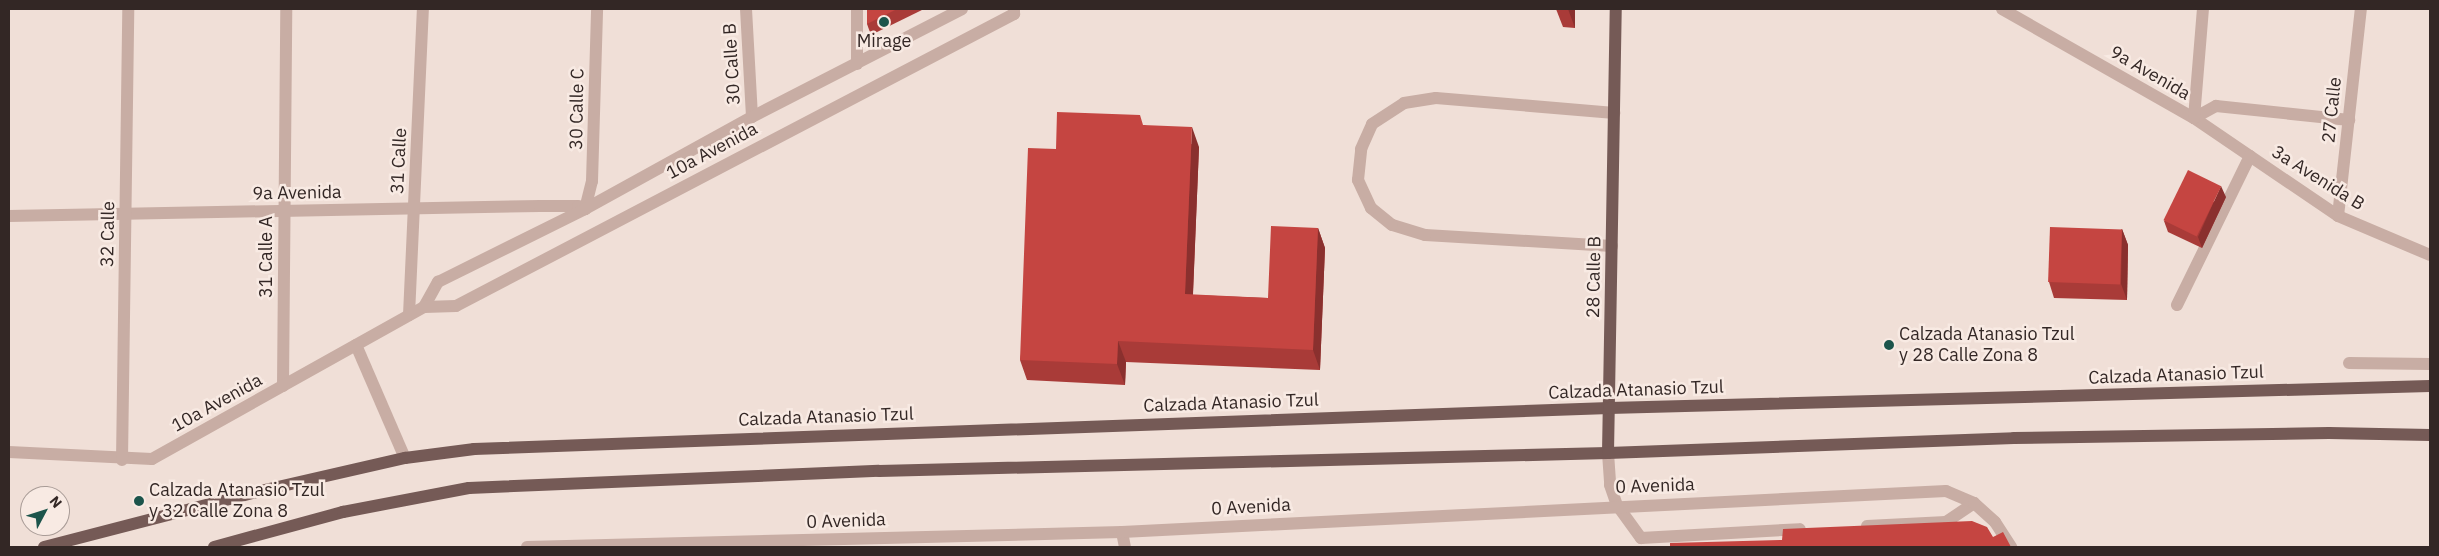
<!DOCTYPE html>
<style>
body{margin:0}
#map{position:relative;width:2439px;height:556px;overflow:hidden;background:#f0dfd7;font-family:"IBM Plex Sans",sans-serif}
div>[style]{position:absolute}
.minor>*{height:12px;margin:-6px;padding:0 6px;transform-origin:6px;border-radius:6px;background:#c8ada4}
.major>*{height:12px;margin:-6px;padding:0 6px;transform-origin:6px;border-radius:6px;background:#755a56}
.wall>*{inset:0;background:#a93b38}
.shaded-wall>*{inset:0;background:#8a302e}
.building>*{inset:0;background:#c54541;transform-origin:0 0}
.dots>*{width:14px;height:14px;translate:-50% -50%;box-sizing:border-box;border:2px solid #f8eae3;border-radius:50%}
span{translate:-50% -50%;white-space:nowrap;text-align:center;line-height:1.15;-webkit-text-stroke:5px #f8eae3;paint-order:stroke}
.poi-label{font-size:18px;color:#332725}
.left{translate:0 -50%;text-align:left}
.street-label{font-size:18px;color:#332725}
.frame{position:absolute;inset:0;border:10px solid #332725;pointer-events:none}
.north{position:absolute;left:20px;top:486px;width:50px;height:50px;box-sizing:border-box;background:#f8eae3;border:1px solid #a99c97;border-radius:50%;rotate:50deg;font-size:14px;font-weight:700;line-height:20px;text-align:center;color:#332725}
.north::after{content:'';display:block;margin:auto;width:18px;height:22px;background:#1c544b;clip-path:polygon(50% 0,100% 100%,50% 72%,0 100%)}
</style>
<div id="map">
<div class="minor">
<div style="left:746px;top:9px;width:108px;rotate:86.8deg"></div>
<div style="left:2002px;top:9px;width:221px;rotate:29.6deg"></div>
<div style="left:2194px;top:118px;width:174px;rotate:34.2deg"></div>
<div style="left:2338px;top:216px;width:100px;rotate:23deg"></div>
<div style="left:857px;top:64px;width:55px;rotate:-90deg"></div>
<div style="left:2194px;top:118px;width:25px;rotate:-29deg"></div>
<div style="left:2216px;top:106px;width:134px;rotate:6deg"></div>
<div style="left:2194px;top:118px;width:109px;rotate:-85.3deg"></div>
<div style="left:9px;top:216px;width:531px;rotate:-1.08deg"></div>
<div style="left:540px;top:206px;width:38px"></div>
<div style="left:578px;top:206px;width:8px;rotate:23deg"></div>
<div style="left:585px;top:209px;width:29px;rotate:-76deg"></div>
<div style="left:592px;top:181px;width:172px;rotate:-88.3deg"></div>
<div style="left:2338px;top:216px;width:208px;rotate:-83.7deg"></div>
<div style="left:1612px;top:246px;width:187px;rotate:-176.6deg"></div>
<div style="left:1425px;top:235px;width:34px;rotate:-163deg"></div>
<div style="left:1392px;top:225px;width:27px;rotate:-141deg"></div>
<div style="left:1371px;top:208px;width:31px;rotate:-115deg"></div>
<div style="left:1358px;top:180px;width:31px;rotate:-84deg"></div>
<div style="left:1361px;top:149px;width:27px;rotate:-66deg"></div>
<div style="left:1372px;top:124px;width:38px;rotate:-33deg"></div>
<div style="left:1404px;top:103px;width:32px;rotate:-9deg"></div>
<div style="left:1436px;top:98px;width:179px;rotate:4.8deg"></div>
<div style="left:2177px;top:305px;width:166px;rotate:-63.9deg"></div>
<div style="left:424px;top:307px;width:29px;rotate:-61deg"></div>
<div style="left:438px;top:282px;width:164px;rotate:-26.4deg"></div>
<div style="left:585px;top:209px;width:191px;rotate:-28.9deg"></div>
<div style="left:752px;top:117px;width:236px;rotate:-27.2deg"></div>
<div style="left:409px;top:315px;width:306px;rotate:-87.4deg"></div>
<div style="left:356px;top:345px;width:123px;rotate:66.6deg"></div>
<div style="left:2349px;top:363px;width:81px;rotate:0.7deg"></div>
<div style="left:283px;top:386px;width:377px;rotate:-89.5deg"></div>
<div style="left:9px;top:452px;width:143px;rotate:2.8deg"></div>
<div style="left:152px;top:459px;width:312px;rotate:-29.2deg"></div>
<div style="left:424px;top:307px;width:32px;rotate:-2deg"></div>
<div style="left:456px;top:306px;width:630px;rotate:-27.62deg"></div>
<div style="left:1014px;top:14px;width:5px;rotate:-90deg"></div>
<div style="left:1608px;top:453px;width:32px;rotate:86deg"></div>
<div style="left:1610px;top:485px;width:21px;rotate:71deg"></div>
<div style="left:1617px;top:505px;width:41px;rotate:54deg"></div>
<div style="left:1641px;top:538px;width:159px;rotate:-3.2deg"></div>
<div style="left:122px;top:460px;width:451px;rotate:-89.2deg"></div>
<div style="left:1867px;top:526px;width:79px;rotate:-2.9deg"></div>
<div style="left:1946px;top:522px;width:34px;rotate:-34deg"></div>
<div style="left:1122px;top:532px;width:15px;rotate:79deg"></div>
<div style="left:527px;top:547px;width:595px;rotate:-1.44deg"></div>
<div style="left:1122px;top:532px;width:825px;rotate:-2.85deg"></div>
<div style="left:1946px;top:491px;width:30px;rotate:23deg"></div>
<div style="left:1974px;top:503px;width:28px;rotate:42deg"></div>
<div style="left:1995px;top:522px;width:30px;rotate:57deg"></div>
</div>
<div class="major">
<div style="left:1608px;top:453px;width:444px;rotate:-89deg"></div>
<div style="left:44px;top:547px;width:219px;rotate:-14.5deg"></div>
<div style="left:256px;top:492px;width:153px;rotate:-12.9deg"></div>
<div style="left:405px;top:458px;width:70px;rotate:-7.4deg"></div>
<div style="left:474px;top:449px;width:1136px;rotate:-2.07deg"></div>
<div style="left:1609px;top:408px;width:821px;rotate:-1.53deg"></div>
<div style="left:214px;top:547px;width:134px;rotate:-15.2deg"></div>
<div style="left:343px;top:512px;width:128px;rotate:-10.8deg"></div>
<div style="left:469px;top:488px;width:410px;rotate:-2.4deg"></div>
<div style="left:879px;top:471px;width:729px;rotate:-1.41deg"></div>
<div style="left:1608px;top:453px;width:406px;rotate:-2.1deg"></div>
<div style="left:2014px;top:438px;width:315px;rotate:-0.9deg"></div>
<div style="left:2329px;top:433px;width:101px;rotate:1.1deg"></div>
</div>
<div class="wall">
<div style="clip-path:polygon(867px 9px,924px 9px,871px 35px,867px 24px)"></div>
<div style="clip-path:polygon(1556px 9px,1575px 9px,1575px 28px,1563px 27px)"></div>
<div style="clip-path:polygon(1144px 125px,1199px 147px,1193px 295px,1268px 298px,1318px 228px,1325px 248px,1320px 370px,1126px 362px,1125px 385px,1027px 380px,1020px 360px,1056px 149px)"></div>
<div style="clip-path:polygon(2226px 197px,2202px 248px,2168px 232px,2164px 221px)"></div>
<div style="clip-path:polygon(2122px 229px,2128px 245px,2127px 300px,2054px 298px,2049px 282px)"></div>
</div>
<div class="shaded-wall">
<div style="clip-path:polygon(1568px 9px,1575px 9px,1575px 28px)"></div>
<div style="clip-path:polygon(1192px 127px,1199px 147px,1192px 315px,1185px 294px)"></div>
<div style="clip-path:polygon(2221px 186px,2226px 197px,2202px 248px,2198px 237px)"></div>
<div style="clip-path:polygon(1318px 228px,1325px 248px,1320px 370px,1313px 350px)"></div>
<div style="clip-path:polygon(2122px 229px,2128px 245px,2127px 300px,2121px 284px)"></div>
<div style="clip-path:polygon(1118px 341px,1126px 362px,1125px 385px,1117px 364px)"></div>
</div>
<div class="building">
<div style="clip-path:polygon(867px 9px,897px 9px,867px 24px)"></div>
<div style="clip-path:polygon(1057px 112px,1140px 115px,1143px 125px,1192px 127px,1185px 294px,1268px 298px,1271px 226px,1318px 228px,1313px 350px,1118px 341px,1117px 364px,1020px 360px,1028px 148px,1056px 149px)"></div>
<div style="left:2188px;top:170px;width:37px;height:56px;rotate:26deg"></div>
<div style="left:2050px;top:227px;width:72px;height:55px;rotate:2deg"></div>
<div style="clip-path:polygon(1972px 521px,1987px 527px,1993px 537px,2003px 532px,2011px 547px,1670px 547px,1670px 543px,1782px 540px,1783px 529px)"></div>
</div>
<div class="dots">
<div style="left:884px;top:22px;background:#1c544b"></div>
<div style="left:1889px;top:345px;background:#1c544b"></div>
<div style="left:139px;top:501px;background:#1c544b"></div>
</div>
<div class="poi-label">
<span style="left:884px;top:41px">Mirage</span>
<span class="left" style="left:1899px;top:345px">Calzada Atanasio Tzul<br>y 28 Calle Zona 8</span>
<span class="left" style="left:149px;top:501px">Calzada Atanasio Tzul<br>y 32 Calle Zona 8</span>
</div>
<div class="street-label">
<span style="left:732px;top:64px;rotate:-93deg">30 Calle B</span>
<span style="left:2150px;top:73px;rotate:30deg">9a Avenida</span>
<span style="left:577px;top:109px;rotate:-89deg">30 Calle C</span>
<span style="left:2332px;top:110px;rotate:-84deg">27 Calle</span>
<span style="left:712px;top:151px;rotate:-28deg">10a Avenida</span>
<span style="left:399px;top:161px;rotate:-87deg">31 Calle</span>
<span style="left:2318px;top:178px;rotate:32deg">3a Avenida B</span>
<span style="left:297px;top:193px;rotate:-1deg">9a Avenida</span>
<span style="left:108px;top:234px;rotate:-89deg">32 Calle</span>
<span style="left:266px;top:257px;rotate:-90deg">31 Calle A</span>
<span style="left:1594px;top:277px;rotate:-89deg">28 Calle B</span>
<span style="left:2176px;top:375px;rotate:-2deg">Calzada Atanasio Tzul</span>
<span style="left:1636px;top:390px;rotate:-2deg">Calzada Atanasio Tzul</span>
<span style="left:217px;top:403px;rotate:-29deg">10a Avenida</span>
<span style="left:1231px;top:403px;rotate:-2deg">Calzada Atanasio Tzul</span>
<span style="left:826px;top:417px;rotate:-2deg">Calzada Atanasio Tzul</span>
<span style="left:1655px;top:486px;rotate:-2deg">0 Avenida</span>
<span style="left:1251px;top:507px;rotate:-3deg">0 Avenida</span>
<span style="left:846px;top:521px;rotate:-2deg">0 Avenida</span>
</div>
<div class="frame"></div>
<div class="north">N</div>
</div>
